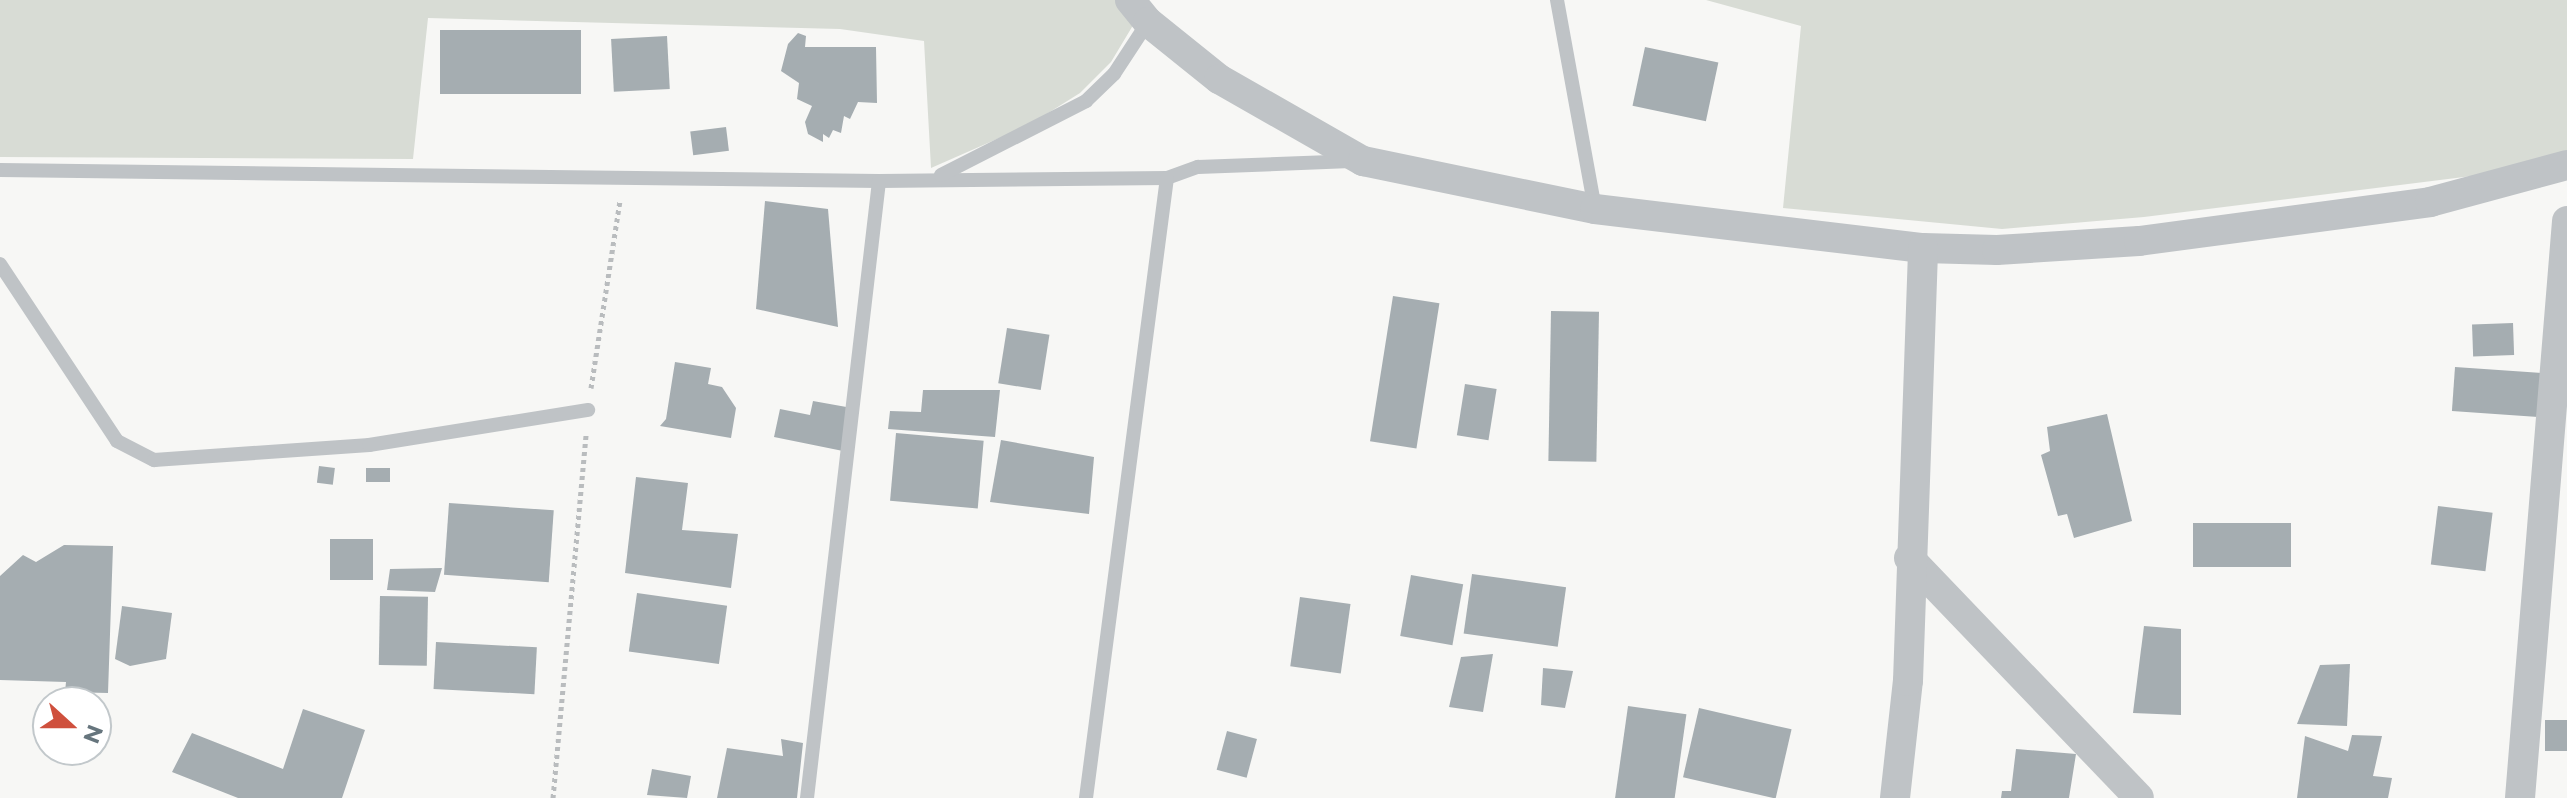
<!DOCTYPE html>
<style>
body{margin:0}
#map{position:relative;width:2567px;height:798px;overflow:hidden;background:#f7f7f5;font-family:Montserrat,sans-serif}
div>[style]{position:absolute}
.green>*{inset:0;background:#d8dcd5}
.building>*{inset:0;background:#a5adb1;transform-origin:0 0}
.path>*{height:5px;margin-top:-2.5px;transform-origin:0;background:repeating-linear-gradient(90deg,#b9bcbe 0 4px,transparent 0 8px)}
.service>*{height:14px;margin:-7px;padding:0 7px;transform-origin:7px;border-radius:7px;background:#bfc3c6}
.minor>*{height:30px;margin:-15px;padding:0 15px;transform-origin:15px;border-radius:15px;background:#bfc3c6}
span{translate:-50% -50%;white-space:nowrap;text-align:center;line-height:1.15;-webkit-text-stroke:8px #fff;paint-order:stroke}
.north{position:absolute;left:32px;top:686px;width:80px;height:80px;box-sizing:border-box;background:#fff;border:2px solid #c2c8cb;border-radius:50%;rotate:111deg;font-size:22px;font-weight:700;line-height:32px;text-align:center;color:#66757d}
.north::after{content:'';display:block;margin:auto;width:28px;height:36px;background:#cf503d;clip-path:polygon(50% 0,100% 100%,50% 72%,0 100%)}
</style>
<div id="map">
<div class="green">
<div style="clip-path:polygon(0 0,1118px 0,1135px 22px,1111px 62px,1080px 93px,1029px 125px,931px 168px,924px 41px,840px 29px,428px 18px,413px 159px,0 157px)"></div>
<div style="clip-path:polygon(1706px 0,2567px 0,2567px 164px,2144px 217px,2002px 229px,1783px 208px,1801px 26px)"></div>
</div>
<div class="building">
<div style="left:440px;top:30px;width:141px;height:64px"></div>
<div style="clip-path:polygon(798px 33px,806px 36px,805px 47px,876px 47px,877px 103px,858px 102px,850px 119px,844px 116px,841px 133px,833px 130px,829px 138px,823px 134px,823px 142px,808px 134px,805px 122px,812px 106px,797px 99px,799px 83px,781px 71px,788px 44px)"></div>
<div style="left:667px;top:36px;width:53px;height:56px;rotate:87deg"></div>
<div style="left:1645px;top:47px;width:75px;height:60px;rotate:12deg"></div>
<div style="left:726px;top:127px;width:24px;height:36px;rotate:83deg"></div>
<div style="clip-path:polygon(765px 201px,828px 209px,838px 327px,756px 309px)"></div>
<div style="left:1393px;top:296px;width:47px;height:147px;rotate:9deg"></div>
<div style="left:1551px;top:311px;width:48px;height:150px;rotate:1deg"></div>
<div style="left:2513px;top:323px;width:32px;height:41px;rotate:88deg"></div>
<div style="left:1007px;top:328px;width:43px;height:56px;rotate:9deg"></div>
<div style="clip-path:polygon(675px 362px,711px 368px,708px 384px,722px 387px,736px 408px,731px 438px,660px 426px,666px 419px)"></div>
<div style="left:2455px;top:367px;width:90px;height:44px;rotate:4deg"></div>
<div style="left:1465px;top:384px;width:32px;height:52px;rotate:9deg"></div>
<div style="clip-path:polygon(923px 390px,1000px 390px,995px 437px,888px 429px,890px 411px,921px 412px)"></div>
<div style="clip-path:polygon(813px 401px,852px 408px,843px 451px,774px 437px,780px 409px,810px 415px)"></div>
<div style="clip-path:polygon(2107px 414px,2132px 521px,2074px 538px,2067px 514px,2058px 516px,2041px 455px,2050px 451px,2047px 427px)"></div>
<div style="left:896px;top:433px;width:88px;height:68px;rotate:5deg"></div>
<div style="clip-path:polygon(1001px 440px,1094px 457px,1089px 514px,990px 502px)"></div>
<div style="left:319px;top:466px;width:16px;height:17px;rotate:7deg"></div>
<div style="left:366px;top:468px;width:24px;height:14px"></div>
<div style="clip-path:polygon(636px 477px,688px 483px,682px 530px,738px 534px,731px 588px,625px 573px)"></div>
<div style="left:449px;top:503px;width:105px;height:72px;rotate:4deg"></div>
<div style="left:2438px;top:506px;width:55px;height:59px;rotate:7deg"></div>
<div style="left:2291px;top:523px;width:44px;height:98px;rotate:90deg"></div>
<div style="left:330px;top:539px;width:43px;height:41px"></div>
<div style="clip-path:polygon(64px 545px,113px 546px,108px 693px,65px 692px,66px 682px,0 680px,0 576px,23px 555px,36px 562px)"></div>
<div style="clip-path:polygon(442px 568px,435px 592px,387px 590px,390px 569px)"></div>
<div style="left:1472px;top:574px;width:95px;height:60px;rotate:8deg"></div>
<div style="left:1411px;top:575px;width:53px;height:62px;rotate:10deg"></div>
<div style="left:637px;top:593px;width:91px;height:59px;rotate:8deg"></div>
<div style="left:380px;top:596px;width:48px;height:69px;rotate:1deg"></div>
<div style="left:1300px;top:597px;width:51px;height:70px;rotate:8deg"></div>
<div style="clip-path:polygon(122px 606px,172px 613px,166px 659px,130px 666px,115px 659px)"></div>
<div style="clip-path:polygon(2144px 626px,2181px 629px,2181px 715px,2133px 713px)"></div>
<div style="left:436px;top:642px;width:101px;height:47px;rotate:3deg"></div>
<div style="clip-path:polygon(1493px 654px,1483px 712px,1449px 707px,1461px 657px)"></div>
<div style="clip-path:polygon(2350px 664px,2347px 726px,2297px 724px,2320px 665px)"></div>
<div style="clip-path:polygon(1543px 668px,1573px 671px,1565px 708px,1541px 705px)"></div>
<div style="left:1628px;top:706px;width:59px;height:93px;rotate:8deg"></div>
<div style="left:1699px;top:708px;width:95px;height:71px;rotate:13deg"></div>
<div style="clip-path:polygon(303px 709px,365px 730px,342px 798px,238px 798px,172px 772px,192px 733px,283px 769px)"></div>
<div style="left:2545px;top:720px;width:22px;height:31px"></div>
<div style="left:1227px;top:731px;width:31px;height:40px;rotate:15deg"></div>
<div style="clip-path:polygon(2352px 735px,2382px 736px,2373px 776px,2392px 778px,2388px 798px,2297px 798px,2305px 736px,2348px 751px)"></div>
<div style="clip-path:polygon(781px 739px,803px 743px,797px 798px,717px 798px,727px 748px,783px 756px)"></div>
<div style="clip-path:polygon(2016px 749px,2076px 754px,2069px 798px,2001px 798px,2002px 791px,2011px 791px)"></div>
<div style="clip-path:polygon(652px 769px,691px 776px,687px 798px,647px 795px)"></div>
</div>
<div class="path">
<div style="left:591px;top:388px;width:190px;rotate:-81.2deg"></div>
<div style="left:553px;top:798px;width:365px;rotate:-84.8deg"></div>
</div>
<div class="service">
<div style="left:1557px;top:0;width:212px;rotate:79.7deg"></div>
<div style="left:0;top:170px;width:879px;rotate:0.72deg"></div>
<div style="left:879px;top:181px;width:288px;rotate:-0.6deg"></div>
<div style="left:1167px;top:178px;width:33px;rotate:-20deg"></div>
<div style="left:1198px;top:167px;width:153px;rotate:-2.2deg"></div>
<div style="left:941px;top:175px;width:163px;rotate:-27deg"></div>
<div style="left:1086px;top:101px;width:39px;rotate:-44deg"></div>
<div style="left:1114px;top:74px;width:62px;rotate:-56.8deg"></div>
<div style="left:0;top:264px;width:212px;rotate:56.5deg"></div>
<div style="left:117px;top:441px;width:42px;rotate:27.2deg"></div>
<div style="left:154px;top:460px;width:216px;rotate:-4deg"></div>
<div style="left:369px;top:445px;width:222px;rotate:-9.1deg"></div>
<div style="left:807px;top:798px;width:621px;rotate:-83.34deg"></div>
<div style="left:1086px;top:798px;width:625px;rotate:-82.56deg"></div>
</div>
<div class="minor">
<div style="left:1130px;top:0;width:28px;rotate:51deg"></div>
<div style="left:1148px;top:22px;width:91px;rotate:38.8deg"></div>
<div style="left:1219px;top:79px;width:166px;rotate:29.7deg"></div>
<div style="left:1363px;top:161px;width:237px;rotate:11.7deg"></div>
<div style="left:1595px;top:209px;width:330px;rotate:6.8deg"></div>
<div style="left:1923px;top:248px;width:74px;rotate:1.5deg"></div>
<div style="left:1997px;top:250px;width:142px;rotate:-3.6deg"></div>
<div style="left:2139px;top:241px;width:294px;rotate:-7.6deg"></div>
<div style="left:2430px;top:202px;width:142px;rotate:-15.1deg"></div>
<div style="left:1909px;top:558px;width:332px;rotate:46.2deg"></div>
<div style="left:1895px;top:798px;width:118px;rotate:-83.7deg"></div>
<div style="left:1908px;top:681px;width:433px;rotate:-88deg"></div>
<div style="left:2520px;top:798px;width:579px;rotate:-85.34deg"></div>
</div>
<div class="north">N</div>
</div>
